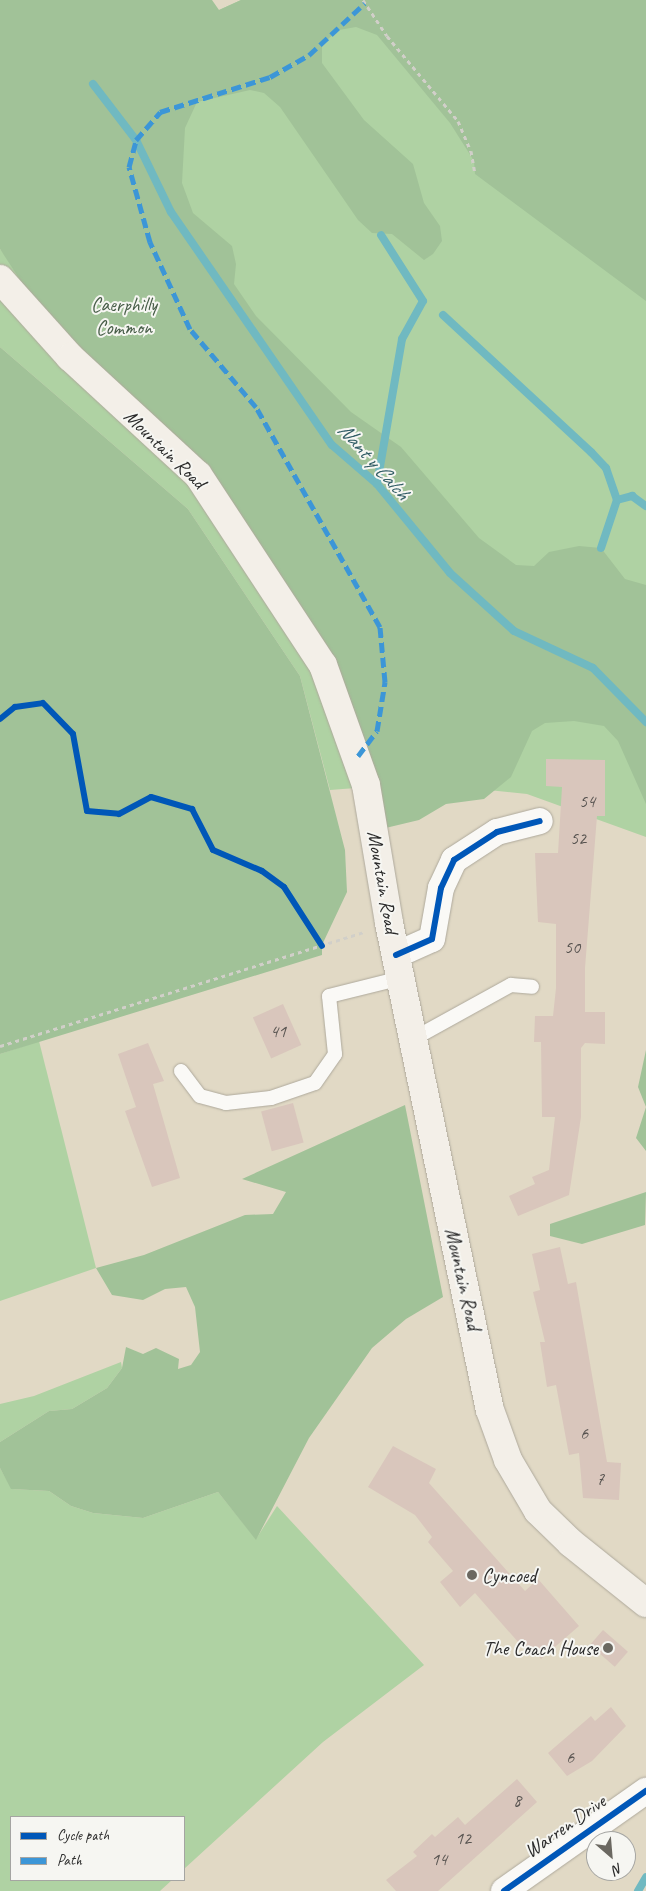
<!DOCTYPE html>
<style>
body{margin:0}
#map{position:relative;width:646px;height:1891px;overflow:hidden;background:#e1d9c5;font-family:Caveat,sans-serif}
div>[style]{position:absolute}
.green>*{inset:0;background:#afd2a3}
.forest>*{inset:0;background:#a1c298}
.stream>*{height:8px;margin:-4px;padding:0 4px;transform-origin:4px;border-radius:4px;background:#70b9c1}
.building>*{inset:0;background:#d9c6bc;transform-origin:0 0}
.path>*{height:3px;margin-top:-1.5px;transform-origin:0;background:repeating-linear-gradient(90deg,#d1cfc9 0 4px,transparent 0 8px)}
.roads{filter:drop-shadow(0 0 1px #aea99c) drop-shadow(0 0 1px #aea99c)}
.service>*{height:14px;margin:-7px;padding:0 7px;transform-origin:7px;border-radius:7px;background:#faf9f6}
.minor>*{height:26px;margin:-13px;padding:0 13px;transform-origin:13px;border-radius:13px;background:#faf9f6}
.secondary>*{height:28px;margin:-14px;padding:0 14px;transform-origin:14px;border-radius:14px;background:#f3efe8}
.quiet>*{height:5px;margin-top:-2.5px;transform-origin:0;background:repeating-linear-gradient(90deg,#3c96d7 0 10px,transparent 0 15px)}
.cycleway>*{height:6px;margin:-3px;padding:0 3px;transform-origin:3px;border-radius:3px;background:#0057b8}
.dots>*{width:14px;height:14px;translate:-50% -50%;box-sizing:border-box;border:2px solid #f6f6f2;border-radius:50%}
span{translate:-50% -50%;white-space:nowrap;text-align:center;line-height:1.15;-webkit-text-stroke:4px #f6f6f2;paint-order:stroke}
.number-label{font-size:18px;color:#56524f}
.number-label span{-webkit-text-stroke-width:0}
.park-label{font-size:20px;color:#465c47}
.street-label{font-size:20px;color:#2b2b2b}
.poi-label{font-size:20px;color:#2b2b2b}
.left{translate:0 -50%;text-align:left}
.right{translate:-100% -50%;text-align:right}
.water-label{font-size:21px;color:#335e66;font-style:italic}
.legend{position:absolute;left:10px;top:1816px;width:175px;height:65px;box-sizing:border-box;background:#f6f6f2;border:1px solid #a5a5a2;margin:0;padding:6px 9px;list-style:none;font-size:15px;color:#2b2b2b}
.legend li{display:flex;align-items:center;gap:10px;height:25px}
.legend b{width:25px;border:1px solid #a5a5a2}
.north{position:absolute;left:586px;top:1831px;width:50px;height:50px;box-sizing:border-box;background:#f6f6f2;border:1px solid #a5a5a2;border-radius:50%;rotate:153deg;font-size:14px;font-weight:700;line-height:20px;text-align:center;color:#2b2b2b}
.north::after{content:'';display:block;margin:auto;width:18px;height:22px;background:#6b6861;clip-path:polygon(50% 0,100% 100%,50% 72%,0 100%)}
</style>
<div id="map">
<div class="green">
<div style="clip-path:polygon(241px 0,646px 0,646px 837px,527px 794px,420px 783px,330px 790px,300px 676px,188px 509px,0 347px,0 249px,24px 279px,219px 10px)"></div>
<div style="clip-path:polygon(39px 1041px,96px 1268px,0 1301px,0 1054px)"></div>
<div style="clip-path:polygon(121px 1362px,122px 1368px,107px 1388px,72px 1409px,49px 1411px,0 1442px,0 1404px,34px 1396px)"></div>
<div style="clip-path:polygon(0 1468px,12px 1489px,49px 1491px,71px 1506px,93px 1513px,143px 1518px,218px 1492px,256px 1539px,277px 1506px,424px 1665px,323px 1742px,184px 1869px,184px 1817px,11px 1817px,11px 1880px,172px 1880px,160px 1891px,0 1891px)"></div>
</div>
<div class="forest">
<div style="clip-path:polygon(0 0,212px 0,219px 10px,241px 0,646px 0,646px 301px,475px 174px,474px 161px,450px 123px,377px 35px,356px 27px,339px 30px,322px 44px,322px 63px,364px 120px,413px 164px,424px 203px,440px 226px,442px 241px,433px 254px,424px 260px,392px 234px,372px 233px,358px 220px,280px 107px,264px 93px,250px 90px,197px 102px,185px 128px,182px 183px,193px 213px,232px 246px,236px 264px,234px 284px,256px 316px,351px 412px,401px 447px,479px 538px,516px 565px,534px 566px,549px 552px,579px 546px,601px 548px,625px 579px,646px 585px,646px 804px,618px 741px,604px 726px,574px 721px,545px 723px,532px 731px,511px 777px,484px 799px,446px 804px,419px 820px,373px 831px,323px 665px,198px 475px,70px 357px,0 249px)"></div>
<div style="clip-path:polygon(0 347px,188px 509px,300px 676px,345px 850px,347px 892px,322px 945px,322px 955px,0 1054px)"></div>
<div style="clip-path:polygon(646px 1050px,646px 1151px,636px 1138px,646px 1107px,638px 1087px)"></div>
<div style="clip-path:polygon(405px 1105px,443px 1297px,406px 1319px,372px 1348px,309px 1438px,256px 1540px,218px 1492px,143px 1518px,93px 1513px,71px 1506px,49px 1491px,11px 1489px,0 1468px,0 1442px,49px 1411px,72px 1409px,107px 1388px,122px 1368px,126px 1347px,143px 1354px,156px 1348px,179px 1359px,178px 1369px,191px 1365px,200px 1352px,195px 1307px,186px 1287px,165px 1289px,143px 1300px,112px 1295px,96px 1268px,144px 1255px,245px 1215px,273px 1214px,286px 1192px,242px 1179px)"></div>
<div style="clip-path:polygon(646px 1192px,645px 1225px,582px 1244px,550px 1236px,550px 1224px)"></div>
</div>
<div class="stream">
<div style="left:93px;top:84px;width:71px;rotate:52.5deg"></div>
<div style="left:136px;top:140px;width:80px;rotate:64.1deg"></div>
<div style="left:171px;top:212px;width:283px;rotate:55.4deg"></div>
<div style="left:332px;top:445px;width:60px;rotate:40.9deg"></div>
<div style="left:377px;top:484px;width:115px;rotate:50.6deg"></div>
<div style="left:450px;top:573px;width:86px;rotate:42.2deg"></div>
<div style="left:514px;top:631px;width:87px;rotate:25.1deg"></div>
<div style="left:593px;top:668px;width:76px;rotate:45.5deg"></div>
<div style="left:443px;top:315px;width:202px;rotate:42.8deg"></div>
<div style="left:591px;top:452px;width:22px;rotate:47deg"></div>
<div style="left:606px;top:468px;width:34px;rotate:71deg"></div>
<div style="left:377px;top:484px;width:147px;rotate:-80.2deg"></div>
<div style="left:402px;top:339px;width:43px;rotate:-61.1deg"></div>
<div style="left:423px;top:301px;width:78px;rotate:-122.5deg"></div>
<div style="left:601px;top:548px;width:51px;rotate:-71.6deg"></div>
<div style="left:617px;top:500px;width:16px;rotate:-15deg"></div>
<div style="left:632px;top:496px;width:17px;rotate:36deg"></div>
<div style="left:638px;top:1891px;width:16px;rotate:-60deg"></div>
</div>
<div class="building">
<div style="clip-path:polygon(546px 759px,605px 760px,605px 816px,597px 816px,585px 968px,585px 1012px,605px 1012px,605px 1044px,585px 1043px,581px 1048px,581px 1117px,569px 1195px,518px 1216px,509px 1196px,535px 1184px,532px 1177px,549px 1170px,555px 1117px,542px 1117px,541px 1042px,534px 1042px,535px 1016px,553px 1016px,556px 988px,556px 924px,538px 922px,536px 879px,535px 853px,558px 853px,562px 787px,546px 786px)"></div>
<div style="left:283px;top:1004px;width:45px;height:33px;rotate:66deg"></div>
<div style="clip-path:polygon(148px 1043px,164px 1081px,153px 1084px,180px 1178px,152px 1187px,125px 1111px,136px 1107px,118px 1054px)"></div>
<div style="left:293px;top:1103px;width:41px;height:33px;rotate:75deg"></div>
<div style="clip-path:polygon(560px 1247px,568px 1284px,576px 1282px,607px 1462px,621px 1463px,619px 1500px,583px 1498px,579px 1453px,569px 1455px,556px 1385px,547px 1387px,540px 1342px,545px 1342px,533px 1292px,540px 1290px,532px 1254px)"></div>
<div style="clip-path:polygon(393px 1446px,436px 1469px,429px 1483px,525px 1591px,538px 1579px,579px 1626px,541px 1659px,530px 1646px,525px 1650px,475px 1593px,460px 1607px,440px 1582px,453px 1571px,428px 1542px,432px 1537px,415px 1515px,368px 1487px)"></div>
<div style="left:603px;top:1630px;width:33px;height:20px;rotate:41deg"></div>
<div style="clip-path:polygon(611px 1707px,626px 1726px,592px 1761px,567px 1776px,548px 1753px,591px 1716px,595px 1721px)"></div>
<div style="clip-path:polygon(517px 1779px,537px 1802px,438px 1891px,396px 1891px,386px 1880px,417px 1856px,413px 1852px,432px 1834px,435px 1837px,458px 1817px,465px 1825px)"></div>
</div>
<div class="path">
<div style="left:363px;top:0;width:43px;rotate:56.3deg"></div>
<div style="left:387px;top:36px;width:111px;rotate:50.1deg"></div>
<div style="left:458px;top:121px;width:33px;rotate:67deg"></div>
<div style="left:471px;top:151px;width:23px;rotate:80deg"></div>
<div style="left:0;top:1046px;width:381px;rotate:-17.4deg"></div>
</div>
<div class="roads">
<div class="service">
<div style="left:413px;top:1039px;width:112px;rotate:-28.9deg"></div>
<div style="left:511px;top:985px;width:21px;rotate:5deg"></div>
<div style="left:181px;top:1071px;width:31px;rotate:53deg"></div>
<div style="left:200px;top:1096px;width:27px;rotate:15deg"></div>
<div style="left:226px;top:1103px;width:45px;rotate:-6.3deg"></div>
<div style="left:271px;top:1098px;width:46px;rotate:-18.8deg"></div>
<div style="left:315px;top:1083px;width:35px;rotate:-55deg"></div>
<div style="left:335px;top:1054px;width:58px;rotate:-95.9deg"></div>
<div style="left:329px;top:996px;width:74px;rotate:-14deg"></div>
</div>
<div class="minor">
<div style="left:396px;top:955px;width:39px;rotate:-24deg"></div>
<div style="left:432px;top:939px;width:52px;rotate:-80deg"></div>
<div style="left:441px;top:888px;width:31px;rotate:-65deg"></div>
<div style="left:454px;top:860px;width:51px;rotate:-33.1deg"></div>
<div style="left:497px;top:832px;width:44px;rotate:-14.3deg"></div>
<div style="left:504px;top:1891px;width:174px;rotate:-35.2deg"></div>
</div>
<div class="secondary">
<div style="left:0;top:279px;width:105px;rotate:48.1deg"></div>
<div style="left:70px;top:357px;width:174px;rotate:42.7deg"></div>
<div style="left:198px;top:475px;width:227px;rotate:56.7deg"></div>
<div style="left:323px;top:665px;width:127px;rotate:70.3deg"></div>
<div style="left:366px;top:785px;width:140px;rotate:80.5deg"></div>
<div style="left:389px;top:923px;width:497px;rotate:78.3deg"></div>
<div style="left:490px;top:1410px;width:53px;rotate:70.2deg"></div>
<div style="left:508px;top:1460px;width:59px;rotate:59.5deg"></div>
<div style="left:538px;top:1511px;width:46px;rotate:44.1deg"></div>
<div style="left:571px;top:1543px;width:96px;rotate:38.7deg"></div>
</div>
</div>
<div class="quiet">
<div style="left:358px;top:756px;width:31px;rotate:-53deg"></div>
<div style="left:377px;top:731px;width:50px;rotate:-80.7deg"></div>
<div style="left:385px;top:682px;width:55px;rotate:-95.2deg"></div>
<div style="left:380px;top:627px;width:253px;rotate:-119.4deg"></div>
<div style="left:256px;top:407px;width:102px;rotate:-130.2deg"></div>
<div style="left:190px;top:329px;width:96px;rotate:-114.7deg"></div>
<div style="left:150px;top:242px;width:78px;rotate:-105.6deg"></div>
<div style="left:129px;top:167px;width:28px;rotate:-75deg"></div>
<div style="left:136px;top:140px;width:37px;rotate:-49deg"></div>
<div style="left:160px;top:112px;width:115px;rotate:-17.7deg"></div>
<div style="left:270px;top:77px;width:45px;rotate:-29.4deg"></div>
<div style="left:309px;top:55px;width:76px;rotate:-42.9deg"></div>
</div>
<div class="cycleway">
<div style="left:0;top:719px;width:19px;rotate:-39deg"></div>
<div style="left:15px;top:707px;width:28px;rotate:-8deg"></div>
<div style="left:43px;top:703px;width:43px;rotate:45.9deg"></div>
<div style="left:73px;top:734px;width:78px;rotate:79.7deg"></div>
<div style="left:87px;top:811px;width:32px;rotate:5deg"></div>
<div style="left:119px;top:814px;width:36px;rotate:-28deg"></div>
<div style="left:151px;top:797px;width:43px;rotate:16.3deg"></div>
<div style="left:192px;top:809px;width:46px;rotate:62.9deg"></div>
<div style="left:213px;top:850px;width:53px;rotate:23.2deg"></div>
<div style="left:262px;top:871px;width:27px;rotate:36deg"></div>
<div style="left:284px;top:887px;width:70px;rotate:57.2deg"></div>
<div style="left:396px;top:955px;width:39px;rotate:-24deg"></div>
<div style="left:432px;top:939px;width:52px;rotate:-80deg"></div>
<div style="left:441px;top:888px;width:31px;rotate:-65deg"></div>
<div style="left:454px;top:860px;width:51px;rotate:-33.1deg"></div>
<div style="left:497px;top:832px;width:44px;rotate:-14.3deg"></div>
<div style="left:504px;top:1891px;width:174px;rotate:-35.2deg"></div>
</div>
<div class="dots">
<div style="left:472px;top:1575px;background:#6b6861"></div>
<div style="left:608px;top:1648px;background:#6b6861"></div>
</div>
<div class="number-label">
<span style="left:587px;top:801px">54</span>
<span style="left:578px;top:838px">52</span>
<span style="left:572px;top:947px">50</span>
<span style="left:278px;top:1031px">41</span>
<span style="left:584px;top:1433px">6</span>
<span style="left:600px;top:1479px">7</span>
<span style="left:570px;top:1757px">6</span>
<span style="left:517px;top:1800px">8</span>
<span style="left:463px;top:1838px">12</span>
<span style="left:439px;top:1859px">14</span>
</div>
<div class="park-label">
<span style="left:124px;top:316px">Caerphilly<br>Common</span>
</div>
<div class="street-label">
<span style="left:165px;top:449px;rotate:44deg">Mountain Road</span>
<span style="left:383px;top:882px;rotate:80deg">Mountain Road</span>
<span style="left:463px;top:1279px;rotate:77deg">Mountain Road</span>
<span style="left:565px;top:1826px;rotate:-35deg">Warren Drive</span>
</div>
<div class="poi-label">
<span class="left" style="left:482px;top:1575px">Cyncoed</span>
<span class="right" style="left:598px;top:1648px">The Coach House</span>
</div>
<div class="water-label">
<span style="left:374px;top:461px;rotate:48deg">Nant y Calch</span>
</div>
<ul class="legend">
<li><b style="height:6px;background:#0057b8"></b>Cycle path</li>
<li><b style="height:6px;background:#3c96d7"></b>Path</li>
</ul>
<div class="north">N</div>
</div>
